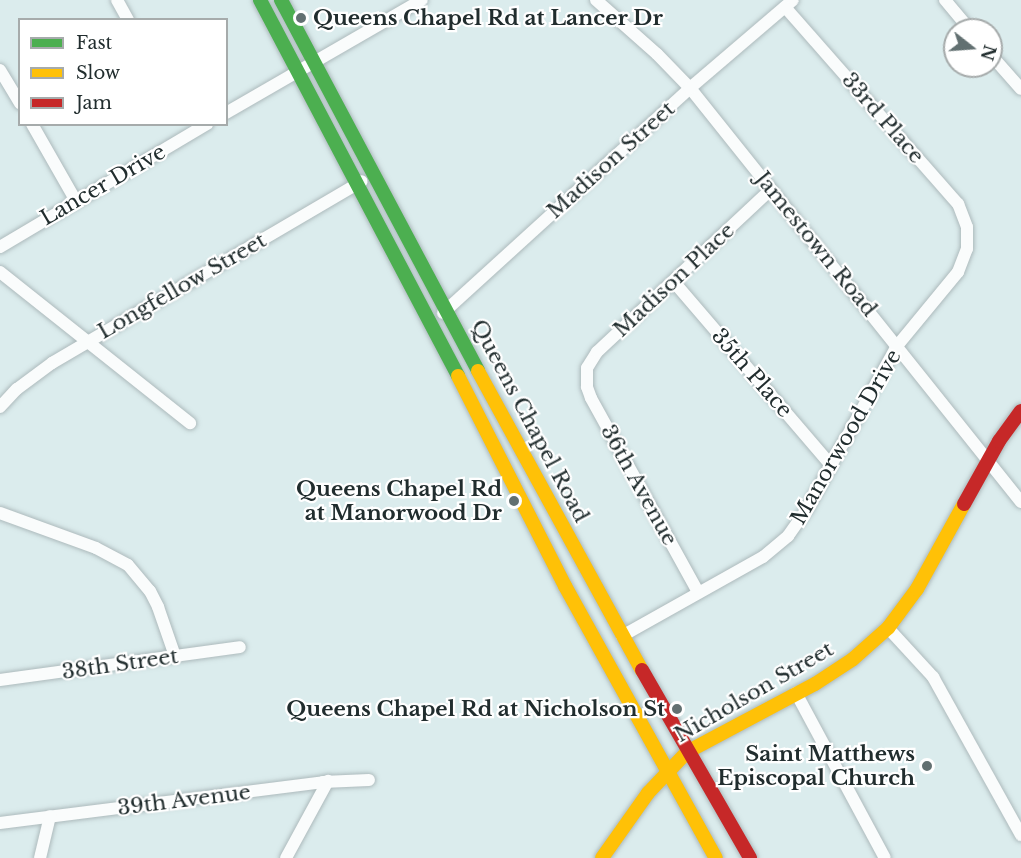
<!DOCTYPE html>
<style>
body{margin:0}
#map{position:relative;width:1021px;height:858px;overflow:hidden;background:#dbeced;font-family:"Libre Baskerville",serif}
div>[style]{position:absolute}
.roads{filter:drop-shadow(0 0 2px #adbabc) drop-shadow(0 0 2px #adbabc)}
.street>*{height:12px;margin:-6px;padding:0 6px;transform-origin:6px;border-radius:6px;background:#fafcfc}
.fast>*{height:14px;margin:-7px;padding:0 7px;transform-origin:7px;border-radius:7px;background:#4caf50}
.slow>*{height:14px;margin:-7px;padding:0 7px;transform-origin:7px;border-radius:7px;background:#ffc107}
.jam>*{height:14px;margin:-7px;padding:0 7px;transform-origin:7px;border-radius:7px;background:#c62828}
.dots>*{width:16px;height:16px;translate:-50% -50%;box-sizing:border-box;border:3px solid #fff;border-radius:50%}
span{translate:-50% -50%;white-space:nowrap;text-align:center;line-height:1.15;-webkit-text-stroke:4.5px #fff;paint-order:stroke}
.poi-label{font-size:21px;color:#212d2e;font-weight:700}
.left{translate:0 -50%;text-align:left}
.right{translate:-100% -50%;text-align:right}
.street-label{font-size:21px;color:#212d2e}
.legend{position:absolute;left:18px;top:18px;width:210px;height:108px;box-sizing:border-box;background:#fff;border:2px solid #a6abab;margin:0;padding:8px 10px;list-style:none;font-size:18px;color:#212d2e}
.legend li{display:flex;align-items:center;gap:12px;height:30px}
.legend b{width:30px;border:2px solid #a6abab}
.north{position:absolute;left:943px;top:18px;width:60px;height:60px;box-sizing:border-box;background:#fff;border:2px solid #a6abab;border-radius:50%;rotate:107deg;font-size:16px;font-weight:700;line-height:24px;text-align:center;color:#212d2e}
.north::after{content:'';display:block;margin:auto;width:21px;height:27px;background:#627071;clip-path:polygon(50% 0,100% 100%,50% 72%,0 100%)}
</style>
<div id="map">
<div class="roads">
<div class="street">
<div style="left:117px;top:0;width:23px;rotate:61deg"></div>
<div style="left:596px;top:0;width:81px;rotate:41.5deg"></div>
<div style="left:657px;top:54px;width:47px;rotate:45.9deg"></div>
<div style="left:690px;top:88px;width:530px;rotate:51.36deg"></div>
<div style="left:945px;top:0;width:39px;rotate:50deg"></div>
<div style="left:991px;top:55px;width:45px;rotate:48.6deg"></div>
<div style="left:0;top:70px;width:39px;rotate:59deg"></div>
<div style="left:226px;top:113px;width:226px;rotate:-30deg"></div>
<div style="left:32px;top:124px;width:89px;rotate:60.3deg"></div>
<div style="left:0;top:247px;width:241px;rotate:-30.7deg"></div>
<div style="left:0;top:272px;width:243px;rotate:38.5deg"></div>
<div style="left:674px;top:282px;width:240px;rotate:49.4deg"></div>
<div style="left:443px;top:313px;width:334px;rotate:-42.3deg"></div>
<div style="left:690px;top:88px;width:135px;rotate:-40.5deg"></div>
<div style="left:0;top:407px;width:25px;rotate:-47deg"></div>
<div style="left:17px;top:389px;width:44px;rotate:-36.6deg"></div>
<div style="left:52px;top:363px;width:359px;rotate:-30.4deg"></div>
<div style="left:0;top:513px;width:102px;rotate:20deg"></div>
<div style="left:96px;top:548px;width:36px;rotate:28deg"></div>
<div style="left:128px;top:565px;width:34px;rotate:50deg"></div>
<div style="left:150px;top:591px;width:18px;rotate:63deg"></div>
<div style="left:158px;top:607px;width:52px;rotate:70.9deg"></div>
<div style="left:698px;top:592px;width:222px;rotate:-118.9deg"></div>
<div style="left:591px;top:398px;width:12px;rotate:-110deg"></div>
<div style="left:587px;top:387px;width:19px;rotate:-90deg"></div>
<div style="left:587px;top:368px;width:19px;rotate:-58deg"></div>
<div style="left:597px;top:352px;width:238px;rotate:-43.1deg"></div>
<div style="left:888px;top:628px;width:67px;rotate:47.4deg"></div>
<div style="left:933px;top:677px;width:181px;rotate:60.9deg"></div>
<div style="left:622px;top:636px;width:162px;rotate:-29.3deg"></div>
<div style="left:763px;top:557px;width:33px;rotate:-40deg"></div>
<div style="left:788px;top:536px;width:35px;rotate:-55deg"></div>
<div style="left:808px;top:507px;width:184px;rotate:-61.1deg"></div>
<div style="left:897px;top:346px;width:96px;rotate:-50.5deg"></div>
<div style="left:958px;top:272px;width:25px;rotate:-69deg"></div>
<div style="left:967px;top:249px;width:22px;rotate:-90deg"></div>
<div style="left:967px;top:227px;width:25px;rotate:-111deg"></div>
<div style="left:958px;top:204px;width:262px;rotate:-131.3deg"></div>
<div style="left:0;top:680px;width:242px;rotate:-7.8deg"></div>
<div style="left:796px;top:693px;width:187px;rotate:61.7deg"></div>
<div style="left:0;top:823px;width:326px;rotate:-7.2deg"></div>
<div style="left:323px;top:782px;width:46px;rotate:-2.5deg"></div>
<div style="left:40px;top:858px;width:43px;rotate:-76.6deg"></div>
<div style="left:286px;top:858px;width:88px;rotate:-61.4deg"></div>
</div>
<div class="fast">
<div style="left:260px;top:0;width:425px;rotate:62.2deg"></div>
<div style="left:281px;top:0;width:420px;rotate:62deg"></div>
</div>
<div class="slow">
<div style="left:478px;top:371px;width:341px;rotate:61.3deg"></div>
<div style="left:458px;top:376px;width:236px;rotate:63deg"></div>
<div style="left:565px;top:586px;width:311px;rotate:61deg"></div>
<div style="left:602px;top:858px;width:80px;rotate:-54.7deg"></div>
<div style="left:648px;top:793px;width:57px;rotate:-46.4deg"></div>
<div style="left:687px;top:752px;width:145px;rotate:-28deg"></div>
<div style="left:815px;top:684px;width:45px;rotate:-33.3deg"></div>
<div style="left:853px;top:659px;width:47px;rotate:-41.5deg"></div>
<div style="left:888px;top:628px;width:49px;rotate:-53.4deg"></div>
<div style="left:917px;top:589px;width:97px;rotate:-61.1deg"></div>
</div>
<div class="jam">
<div style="left:964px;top:504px;width:72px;rotate:-60.9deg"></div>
<div style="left:999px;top:441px;width:37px;rotate:-54deg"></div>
<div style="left:642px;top:670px;width:217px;rotate:60.1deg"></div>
</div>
</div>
<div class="dots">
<div style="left:301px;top:18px;background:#627071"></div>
<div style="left:514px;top:501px;background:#627071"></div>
<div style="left:677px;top:709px;background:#627071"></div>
<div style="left:927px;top:766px;background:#627071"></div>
</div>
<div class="poi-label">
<span class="left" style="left:313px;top:18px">Queens Chapel Rd at Lancer Dr</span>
<span class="right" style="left:502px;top:501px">Queens Chapel Rd<br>at Manorwood Dr</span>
<span class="right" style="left:665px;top:709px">Queens Chapel Rd at Nicholson St</span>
<span class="right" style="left:915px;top:766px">Saint Matthews<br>Episcopal Church</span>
</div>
<div class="street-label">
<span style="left:883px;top:118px;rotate:49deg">33rd Place</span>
<span style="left:611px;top:160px;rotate:-42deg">Madison Street</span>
<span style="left:103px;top:185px;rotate:-30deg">Lancer Drive</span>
<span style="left:816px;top:244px;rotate:51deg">Jamestown Road</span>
<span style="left:674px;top:280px;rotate:-43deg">Madison Place</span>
<span style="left:182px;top:286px;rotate:-30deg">Longfellow Street</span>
<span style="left:752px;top:373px;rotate:49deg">35th Place</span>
<span style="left:530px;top:421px;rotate:62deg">Queens Chapel Road</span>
<span style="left:846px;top:437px;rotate:-60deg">Manorwood Drive</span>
<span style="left:639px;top:485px;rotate:61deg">36th Avenue</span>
<span style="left:120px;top:664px;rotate:-8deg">38th Street</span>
<span style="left:754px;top:692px;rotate:-30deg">Nicholson Street</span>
<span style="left:184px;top:800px;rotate:-7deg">39th Avenue</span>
</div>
<ul class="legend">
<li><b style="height:8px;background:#4caf50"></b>Fast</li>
<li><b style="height:8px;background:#ffc107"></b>Slow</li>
<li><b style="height:8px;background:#c62828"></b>Jam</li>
</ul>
<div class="north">N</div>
</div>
